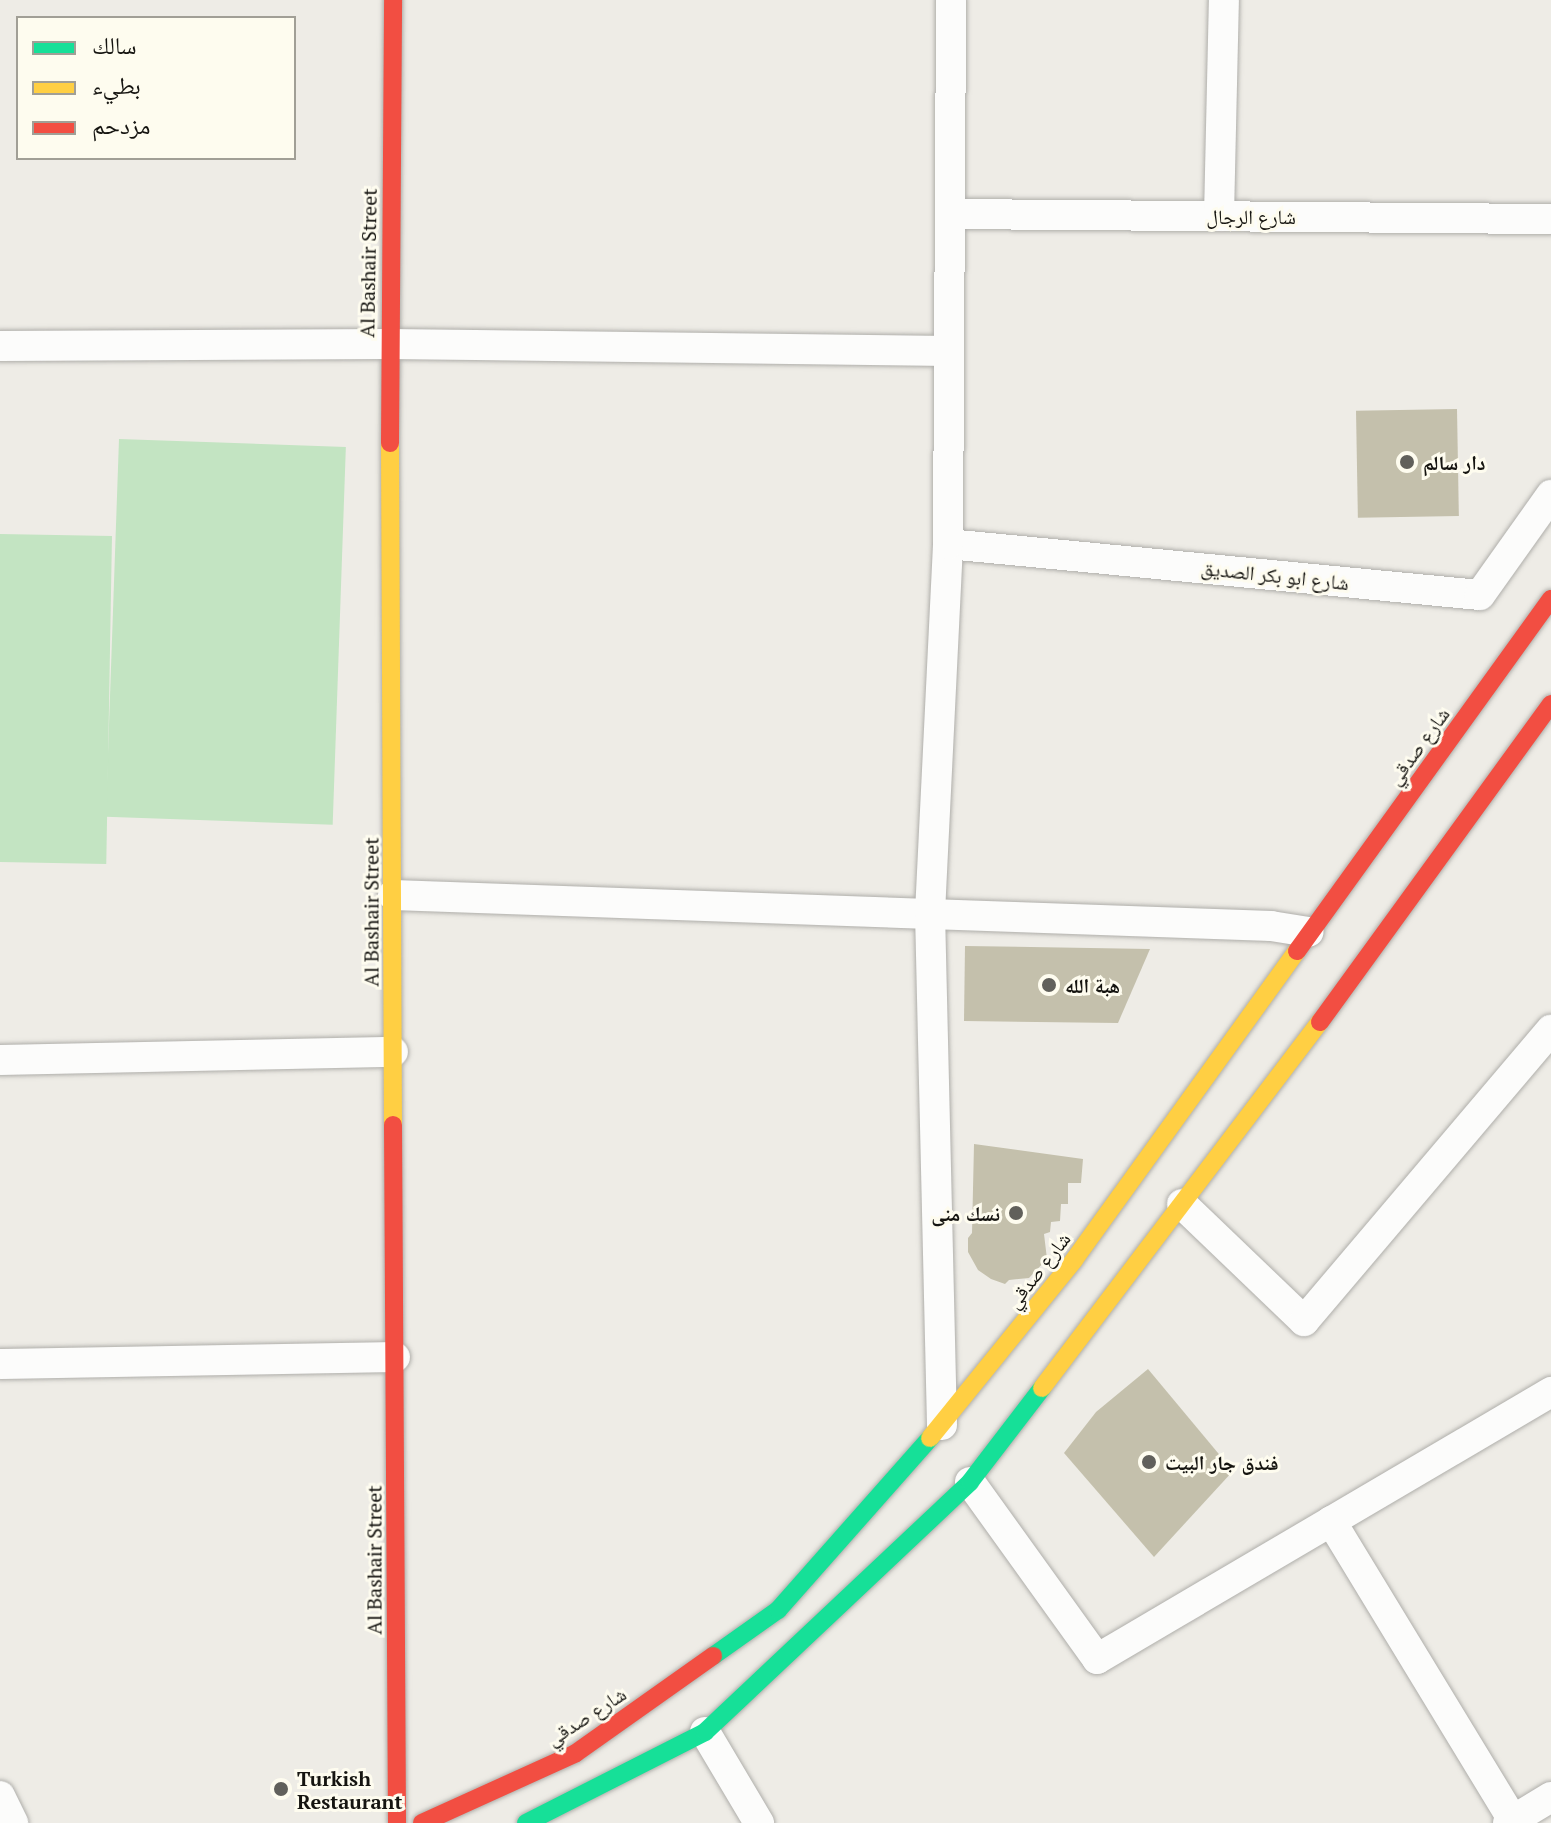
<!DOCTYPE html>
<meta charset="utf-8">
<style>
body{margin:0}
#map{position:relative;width:1551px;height:1823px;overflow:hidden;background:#eeece6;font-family:"PT Serif","Noto Naskh Arabic",serif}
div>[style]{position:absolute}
.green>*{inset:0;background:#c3e4c2;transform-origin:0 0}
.building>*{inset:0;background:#c4c0ac;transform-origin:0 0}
.roads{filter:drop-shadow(0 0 2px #afaeaa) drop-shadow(0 0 2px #afaeaa)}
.street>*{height:30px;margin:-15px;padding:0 15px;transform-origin:15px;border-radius:15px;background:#fcfcfb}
.fast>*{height:18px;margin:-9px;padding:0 9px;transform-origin:9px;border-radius:9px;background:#16e098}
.slow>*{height:18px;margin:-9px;padding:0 9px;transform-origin:9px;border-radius:9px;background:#ffcf43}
.jam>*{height:18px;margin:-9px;padding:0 9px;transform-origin:9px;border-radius:9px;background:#f24e42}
.dots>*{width:22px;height:22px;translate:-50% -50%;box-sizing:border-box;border:4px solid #fefcef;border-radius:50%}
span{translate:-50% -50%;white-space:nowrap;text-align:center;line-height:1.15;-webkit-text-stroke:6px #fefcef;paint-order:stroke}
.street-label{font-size:20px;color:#151410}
.poi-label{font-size:20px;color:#151410;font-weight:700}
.left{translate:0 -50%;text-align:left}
.right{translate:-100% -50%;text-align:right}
.legend{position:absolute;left:16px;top:16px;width:280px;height:144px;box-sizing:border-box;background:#fefcef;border:2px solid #a19f96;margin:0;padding:10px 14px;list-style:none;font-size:24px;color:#151410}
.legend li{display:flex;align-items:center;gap:16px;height:40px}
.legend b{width:40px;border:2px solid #a19f96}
</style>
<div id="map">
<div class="green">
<div style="left:119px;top:439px;width:227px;height:378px;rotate:2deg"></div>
<div style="left:0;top:534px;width:112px;height:328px;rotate:1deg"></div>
</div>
<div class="building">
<div style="left:1457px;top:409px;width:107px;height:101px;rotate:89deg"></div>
<div style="clip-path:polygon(965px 946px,1150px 949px,1118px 1023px,964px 1021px)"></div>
<div style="clip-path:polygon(974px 1144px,1083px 1159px,1081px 1183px,1068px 1183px,1068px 1204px,1061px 1204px,1060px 1221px,1051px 1222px,1050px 1232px,1044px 1234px,1047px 1259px,1029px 1278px,1009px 1280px,1005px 1284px,991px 1279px,978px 1270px,968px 1252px,968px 1238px,972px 1233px)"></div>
<div style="clip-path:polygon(1148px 1369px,1233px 1471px,1154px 1557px,1064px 1453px,1096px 1412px)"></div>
</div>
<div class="roads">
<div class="street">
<div style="left:950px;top:214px;width:601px;rotate:0.48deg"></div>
<div style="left:1219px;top:216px;width:216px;rotate:-88.7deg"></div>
<div style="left:0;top:346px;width:389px;rotate:-0.3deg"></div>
<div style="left:389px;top:344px;width:560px;rotate:0.72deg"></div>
<div style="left:948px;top:544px;width:534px;rotate:5.48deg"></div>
<div style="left:1480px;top:595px;width:123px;rotate:-54.6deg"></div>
<div style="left:393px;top:895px;width:879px;rotate:2.02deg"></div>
<div style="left:1271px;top:926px;width:38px;rotate:9deg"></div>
<div style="left:0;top:1060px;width:393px;rotate:-1.2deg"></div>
<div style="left:1182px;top:1204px;width:169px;rotate:43.8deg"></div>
<div style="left:1304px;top:1321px;width:382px;rotate:-49.7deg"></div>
<div style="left:0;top:1364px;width:395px;rotate:-1deg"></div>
<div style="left:942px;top:1425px;width:512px;rotate:-91.34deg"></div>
<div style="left:930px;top:913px;width:369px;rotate:-87.2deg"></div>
<div style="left:948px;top:544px;width:544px;rotate:-89.68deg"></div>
<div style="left:970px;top:1482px;width:218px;rotate:54.3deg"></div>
<div style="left:1097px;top:1659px;width:527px;rotate:-30.46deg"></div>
<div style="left:1331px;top:1521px;width:350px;rotate:58.7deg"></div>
<div style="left:705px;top:1732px;width:106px;rotate:59.3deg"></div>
<div style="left:0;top:1796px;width:30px;rotate:64deg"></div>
<div style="left:1508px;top:1823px;width:50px;rotate:-31.2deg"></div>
</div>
<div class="fast">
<div style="left:713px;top:1656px;width:80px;rotate:-35.3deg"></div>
<div style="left:778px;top:1610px;width:230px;rotate:-48.5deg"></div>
<div style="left:526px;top:1823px;width:201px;rotate:-26.9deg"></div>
<div style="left:705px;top:1732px;width:364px;rotate:-43.3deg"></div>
<div style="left:970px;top:1482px;width:118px;rotate:-52.5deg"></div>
</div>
<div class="slow">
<div style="left:390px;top:443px;width:682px;rotate:89.75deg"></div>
<div style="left:1042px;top:1388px;width:460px;rotate:-52.8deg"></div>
<div style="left:930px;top:1438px;width:229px;rotate:-51deg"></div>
<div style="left:1074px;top:1260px;width:381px;rotate:-54.2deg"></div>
</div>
<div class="jam">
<div style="left:390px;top:443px;width:443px;rotate:-89.6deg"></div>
<div style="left:1297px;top:951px;width:434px;rotate:-54.2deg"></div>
<div style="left:1320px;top:1022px;width:393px;rotate:-54deg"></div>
<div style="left:393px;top:1125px;width:698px;rotate:89.67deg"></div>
<div style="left:422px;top:1823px;width:169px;rotate:-24.4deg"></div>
<div style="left:576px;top:1753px;width:168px;rotate:-35.3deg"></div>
</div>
</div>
<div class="dots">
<div style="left:1407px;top:462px;background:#61605b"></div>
<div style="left:1049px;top:985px;background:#61605b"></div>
<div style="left:1016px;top:1213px;background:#61605b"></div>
<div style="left:1149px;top:1462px;background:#61605b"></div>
<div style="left:281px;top:1789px;background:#61605b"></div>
</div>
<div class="street-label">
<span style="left:1251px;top:216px">شارع الرجال</span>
<span style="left:368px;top:263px;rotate:-89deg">Al Bashair Street</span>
<span style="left:1275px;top:575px;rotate:6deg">شارع ابو بكر الصديق</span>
<span style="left:1418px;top:746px;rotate:-54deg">شارع صدقي</span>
<span style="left:371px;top:912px;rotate:-90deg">Al Bashair Street</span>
<span style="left:1038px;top:1270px;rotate:-52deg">شارع صدقي</span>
<span style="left:374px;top:1560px;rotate:-90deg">Al Bashair Street</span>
<span style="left:586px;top:1716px;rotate:-33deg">شارع صدقي</span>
</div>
<div class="poi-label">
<span class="left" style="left:1423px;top:462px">دار سالم</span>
<span class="left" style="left:1065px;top:985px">هبة الله</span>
<span class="right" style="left:1000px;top:1213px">نسك منى</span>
<span class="left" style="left:1165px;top:1462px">فندق جار البيت</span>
<span class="left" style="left:297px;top:1790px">Turkish<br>Restaurant</span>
</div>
<ul class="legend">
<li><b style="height:10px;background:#16e098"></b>سالك</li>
<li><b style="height:10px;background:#ffcf43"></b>بطيء</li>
<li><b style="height:10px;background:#f24e42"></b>مزدحم</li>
</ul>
</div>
